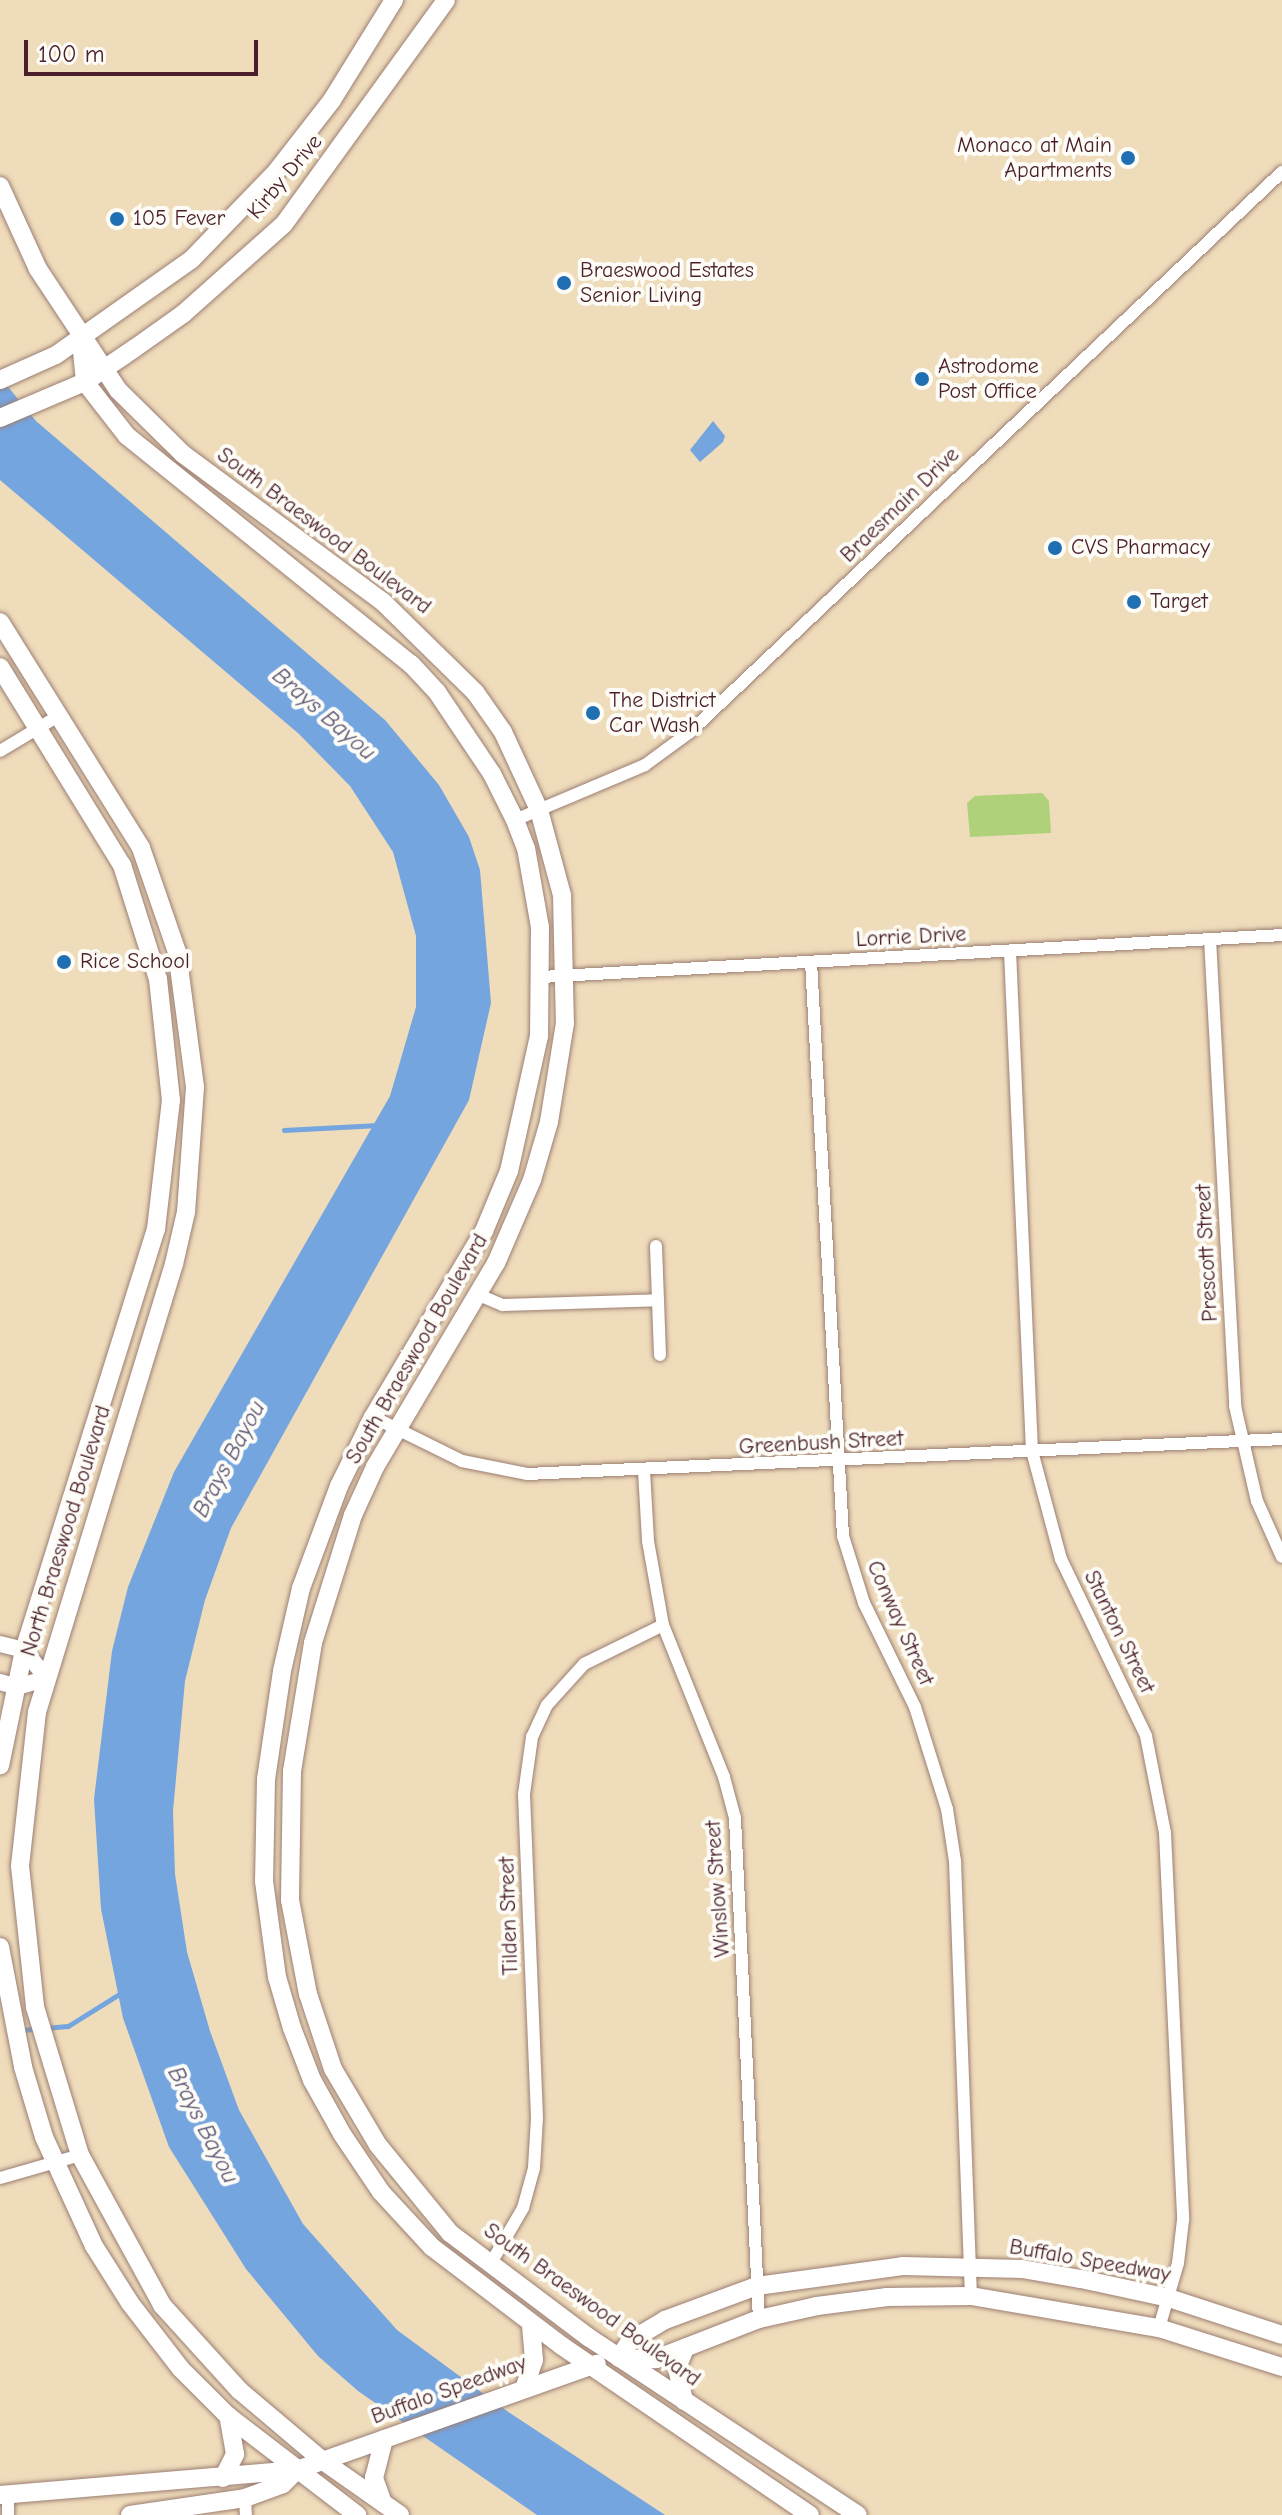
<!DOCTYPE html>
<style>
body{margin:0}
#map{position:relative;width:1282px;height:2515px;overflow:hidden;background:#efdcbb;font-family:"Comic Neue",sans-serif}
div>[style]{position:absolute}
.green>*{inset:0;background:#aed17a}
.water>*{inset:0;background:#75a5df}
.stream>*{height:5px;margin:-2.5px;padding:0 2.5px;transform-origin:2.5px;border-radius:2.5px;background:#75a5df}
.roads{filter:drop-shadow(0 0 2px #9c7e73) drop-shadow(0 0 2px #9c7e73)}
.minor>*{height:12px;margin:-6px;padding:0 6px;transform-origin:6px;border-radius:6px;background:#fff}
.tertiary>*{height:16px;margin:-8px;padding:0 8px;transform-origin:8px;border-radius:8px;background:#fff}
.secondary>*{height:18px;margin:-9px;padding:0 9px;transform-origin:9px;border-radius:9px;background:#fff}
.dots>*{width:22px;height:22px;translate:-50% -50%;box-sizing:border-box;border:4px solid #fdfcf7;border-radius:50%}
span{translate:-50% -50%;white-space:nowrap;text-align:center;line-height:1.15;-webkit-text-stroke:8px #fdfcf7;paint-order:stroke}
.poi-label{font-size:22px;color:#4a1f2b}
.right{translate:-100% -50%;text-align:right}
.left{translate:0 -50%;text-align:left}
.street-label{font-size:22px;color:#4a1f2b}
.water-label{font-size:24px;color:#5b5573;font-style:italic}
.scale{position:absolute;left:24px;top:40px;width:234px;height:36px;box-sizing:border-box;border:4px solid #4a1f2b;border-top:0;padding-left:10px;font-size:24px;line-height:28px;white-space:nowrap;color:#4a1f2b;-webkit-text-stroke:6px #fdfcf7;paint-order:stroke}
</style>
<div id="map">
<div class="green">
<div style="clip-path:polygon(1042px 793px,1049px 801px,1051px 833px,970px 837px,967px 803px,975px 796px)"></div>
</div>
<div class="water">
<div style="clip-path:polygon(0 377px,36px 421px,385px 720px,439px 785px,469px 837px,480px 870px,491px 1003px,469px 1100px,231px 1528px,205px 1600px,185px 1681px,173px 1811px,175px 1874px,187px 1952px,210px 2031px,239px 2110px,303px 2224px,397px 2330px,507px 2411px,665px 2515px,537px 2515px,358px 2391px,318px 2356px,246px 2269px,169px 2147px,123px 2018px,101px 1909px,94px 1799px,112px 1651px,128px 1587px,174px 1472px,390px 1096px,416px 1007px,416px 936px,393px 852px,350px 786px,299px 734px,0 480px)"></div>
<div style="clip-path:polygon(713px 421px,725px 436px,723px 442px,700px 462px,690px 450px)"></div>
</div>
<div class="stream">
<div style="left:284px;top:1130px;width:95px;rotate:-3deg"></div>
<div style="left:21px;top:2030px;width:47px;rotate:-4.9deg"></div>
<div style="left:68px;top:2026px;width:62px;rotate:-31.9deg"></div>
</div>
<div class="roads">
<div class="minor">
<div style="left:0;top:751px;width:70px;rotate:-31deg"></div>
<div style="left:515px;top:820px;width:141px;rotate:-22.9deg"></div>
<div style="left:645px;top:765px;width:56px;rotate:-36.3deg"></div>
<div style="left:690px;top:732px;width:815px;rotate:-43.41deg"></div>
<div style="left:1210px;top:939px;width:468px;rotate:86.9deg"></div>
<div style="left:1235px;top:1406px;width:98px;rotate:77deg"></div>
<div style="left:1257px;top:1501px;width:61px;rotate:65.9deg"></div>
<div style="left:1010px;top:951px;width:500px;rotate:87.48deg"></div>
<div style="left:1032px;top:1451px;width:112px;rotate:75deg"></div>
<div style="left:1061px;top:1559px;width:196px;rotate:64.3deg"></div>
<div style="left:1146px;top:1736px;width:99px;rotate:78.9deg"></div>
<div style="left:1165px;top:1833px;width:387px;rotate:87.3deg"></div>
<div style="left:1183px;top:2220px;width:43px;rotate:96.6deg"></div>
<div style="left:1178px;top:2263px;width:68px;rotate:106.3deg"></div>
<div style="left:811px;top:962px;width:575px;rotate:86.81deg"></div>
<div style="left:843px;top:1536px;width:70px;rotate:72.6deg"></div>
<div style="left:864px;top:1603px;width:116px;rotate:63.9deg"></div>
<div style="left:915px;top:1707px;width:107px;rotate:72.6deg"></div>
<div style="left:947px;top:1809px;width:53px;rotate:81.3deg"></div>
<div style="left:955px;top:1861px;width:435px;rotate:87.9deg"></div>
<div style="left:541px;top:977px;width:742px;rotate:-3.24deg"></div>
<div style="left:656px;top:1246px;width:109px;rotate:87.9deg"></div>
<div style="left:479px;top:1295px;width:26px;rotate:23deg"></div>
<div style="left:503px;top:1305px;width:155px;rotate:-1.8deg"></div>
<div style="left:373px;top:1417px;width:99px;rotate:26.3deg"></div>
<div style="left:462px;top:1461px;width:66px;rotate:11.3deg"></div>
<div style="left:527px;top:1474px;width:756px;rotate:-2.65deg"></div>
<div style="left:644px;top:1471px;width:70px;rotate:86.7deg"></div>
<div style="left:648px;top:1541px;width:85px;rotate:79.9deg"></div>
<div style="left:663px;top:1625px;width:164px;rotate:68.1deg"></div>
<div style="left:724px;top:1777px;width:42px;rotate:75deg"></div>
<div style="left:735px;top:1818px;width:502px;rotate:87.26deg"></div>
<div style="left:0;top:2178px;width:83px;rotate:-16deg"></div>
<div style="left:491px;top:2263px;width:64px;rotate:-59.8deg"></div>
<div style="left:523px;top:2208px;width:41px;rotate:-74.6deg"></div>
<div style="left:534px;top:2168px;width:50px;rotate:-86.6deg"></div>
<div style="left:537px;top:2118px;width:324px;rotate:-92.3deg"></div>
<div style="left:524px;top:1794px;width:58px;rotate:-82deg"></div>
<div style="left:532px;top:1737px;width:35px;rotate:-65deg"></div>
<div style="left:547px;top:1705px;width:55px;rotate:-47.9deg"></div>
<div style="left:584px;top:1664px;width:88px;rotate:-26.3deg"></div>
<div style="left:8px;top:2495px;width:20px;rotate:90deg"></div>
<div style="left:245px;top:2498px;width:17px;rotate:87deg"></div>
</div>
<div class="tertiary">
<div style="left:0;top:1644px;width:25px;rotate:14deg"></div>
<div style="left:24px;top:1650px;width:35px;rotate:51deg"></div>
<div style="left:0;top:1682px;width:18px;rotate:16deg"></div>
<div style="left:17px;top:1687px;width:29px;rotate:-16deg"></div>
</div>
<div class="secondary">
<div style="left:0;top:186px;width:91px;rotate:65.4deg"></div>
<div style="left:38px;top:269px;width:145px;rotate:56.5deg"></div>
<div style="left:118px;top:390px;width:91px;rotate:44.6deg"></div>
<div style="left:183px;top:454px;width:247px;rotate:36.5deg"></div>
<div style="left:382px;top:601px;width:130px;rotate:44.4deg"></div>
<div style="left:475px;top:692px;width:49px;rotate:55deg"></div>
<div style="left:503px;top:732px;width:86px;rotate:65.2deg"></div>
<div style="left:539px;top:810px;width:88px;rotate:74.9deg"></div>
<div style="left:562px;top:895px;width:128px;rotate:88.7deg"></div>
<div style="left:565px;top:1023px;width:100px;rotate:99.2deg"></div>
<div style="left:549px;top:1122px;width:60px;rotate:106.3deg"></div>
<div style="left:532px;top:1180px;width:90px;rotate:113.4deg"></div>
<div style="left:496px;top:1263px;width:237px;rotate:120.7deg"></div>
<div style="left:375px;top:1467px;width:53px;rotate:114.6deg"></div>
<div style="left:353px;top:1515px;width:134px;rotate:107.4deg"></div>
<div style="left:313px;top:1643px;width:130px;rotate:99.3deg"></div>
<div style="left:292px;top:1771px;width:129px;rotate:90.9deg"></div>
<div style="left:290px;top:1900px;width:96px;rotate:79.2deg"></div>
<div style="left:308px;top:1994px;width:79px;rotate:71.6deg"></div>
<div style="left:333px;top:2069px;width:88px;rotate:59.4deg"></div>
<div style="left:378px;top:2145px;width:114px;rotate:50.7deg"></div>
<div style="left:450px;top:2233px;width:173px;rotate:37deg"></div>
<div style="left:588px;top:2337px;width:323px;rotate:33.4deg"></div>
<div style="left:81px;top:341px;width:41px;rotate:84.4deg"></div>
<div style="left:85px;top:382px;width:68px;rotate:52.1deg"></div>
<div style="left:127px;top:436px;width:364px;rotate:38.8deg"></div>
<div style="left:411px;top:664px;width:38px;rotate:47deg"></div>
<div style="left:437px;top:692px;width:99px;rotate:56.1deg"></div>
<div style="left:492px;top:774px;width:51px;rotate:63.4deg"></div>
<div style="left:515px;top:820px;width:30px;rotate:69deg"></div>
<div style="left:526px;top:848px;width:80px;rotate:80deg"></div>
<div style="left:540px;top:927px;width:109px;rotate:90.5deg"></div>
<div style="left:539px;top:1036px;width:138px;rotate:102.5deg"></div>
<div style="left:509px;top:1171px;width:65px;rotate:112.6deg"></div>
<div style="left:484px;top:1231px;width:217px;rotate:120.8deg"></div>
<div style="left:373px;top:1417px;width:77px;rotate:116.2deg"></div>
<div style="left:339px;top:1486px;width:109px;rotate:110.4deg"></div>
<div style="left:301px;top:1588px;width:85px;rotate:102.9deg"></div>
<div style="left:282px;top:1671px;width:109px;rotate:98.4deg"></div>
<div style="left:266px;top:1779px;width:102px;rotate:91.1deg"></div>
<div style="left:264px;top:1881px;width:97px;rotate:82.3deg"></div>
<div style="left:277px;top:1977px;width:53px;rotate:73.6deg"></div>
<div style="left:292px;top:2028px;width:56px;rotate:69deg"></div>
<div style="left:312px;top:2080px;width:62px;rotate:60.9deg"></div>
<div style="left:342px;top:2134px;width:70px;rotate:56.1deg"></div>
<div style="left:381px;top:2192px;width:75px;rotate:47.2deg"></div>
<div style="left:432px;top:2247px;width:163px;rotate:37.3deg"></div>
<div style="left:562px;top:2346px;width:300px;rotate:34.3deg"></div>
<div style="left:0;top:380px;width:61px;rotate:-24.1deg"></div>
<div style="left:56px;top:355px;width:166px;rotate:-35.2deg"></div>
<div style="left:192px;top:259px;width:121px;rotate:-46deg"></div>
<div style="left:276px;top:172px;width:91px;rotate:-52.1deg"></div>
<div style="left:332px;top:100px;width:118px;rotate:-58.2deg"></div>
<div style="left:0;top:418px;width:92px;rotate:-23deg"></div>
<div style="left:85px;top:382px;width:60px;rotate:-34.2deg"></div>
<div style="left:135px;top:348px;width:59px;rotate:-35.3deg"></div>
<div style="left:183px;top:314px;width:135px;rotate:-41.7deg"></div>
<div style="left:284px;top:224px;width:276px;rotate:-54.1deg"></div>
<div style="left:0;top:622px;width:266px;rotate:58deg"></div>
<div style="left:141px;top:848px;width:110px;rotate:70.9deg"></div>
<div style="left:177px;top:952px;width:136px;rotate:82.4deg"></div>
<div style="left:195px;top:1087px;width:125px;rotate:94.1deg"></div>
<div style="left:186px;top:1212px;width:53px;rotate:103deg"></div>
<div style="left:174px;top:1264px;width:468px;rotate:107deg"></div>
<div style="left:37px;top:1712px;width:155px;rotate:96.3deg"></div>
<div style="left:20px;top:1866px;width:142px;rotate:83.9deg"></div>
<div style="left:35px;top:2007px;width:155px;rotate:73.1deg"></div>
<div style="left:80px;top:2155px;width:171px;rotate:61.3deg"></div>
<div style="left:162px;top:2305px;width:115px;rotate:47.8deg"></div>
<div style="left:239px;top:2390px;width:110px;rotate:40.2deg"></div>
<div style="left:323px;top:2461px;width:94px;rotate:35deg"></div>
<div style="left:0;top:667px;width:233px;rotate:58.4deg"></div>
<div style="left:122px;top:865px;width:120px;rotate:72.5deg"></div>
<div style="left:158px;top:979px;width:122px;rotate:83.9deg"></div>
<div style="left:171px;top:1100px;width:130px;rotate:96.6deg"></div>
<div style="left:156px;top:1229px;width:441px;rotate:107.4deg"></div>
<div style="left:24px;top:1650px;width:118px;rotate:101.7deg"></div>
<div style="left:0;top:1947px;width:122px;rotate:79.1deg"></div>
<div style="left:23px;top:2067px;width:73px;rotate:73.3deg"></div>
<div style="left:44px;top:2137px;width:120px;rotate:65.4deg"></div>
<div style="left:94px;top:2246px;width:67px;rotate:57.7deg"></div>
<div style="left:130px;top:2303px;width:83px;rotate:52.3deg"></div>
<div style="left:181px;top:2369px;width:66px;rotate:45deg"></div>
<div style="left:228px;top:2416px;width:163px;rotate:37.5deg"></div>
<div style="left:619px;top:2358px;width:20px;rotate:-57deg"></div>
<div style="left:630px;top:2341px;width:41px;rotate:-31deg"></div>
<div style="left:665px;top:2320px;width:98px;rotate:-20.3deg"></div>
<div style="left:757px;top:2286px;width:147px;rotate:-7.8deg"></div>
<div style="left:903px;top:2266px;width:119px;rotate:1.4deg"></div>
<div style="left:1022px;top:2269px;width:60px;rotate:9.6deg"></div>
<div style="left:1081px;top:2279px;width:90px;rotate:12.2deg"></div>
<div style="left:1169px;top:2298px;width:119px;rotate:18.1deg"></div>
<div style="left:622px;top:2358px;width:34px;rotate:2deg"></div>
<div style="left:656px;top:2359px;width:110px;rotate:-21.2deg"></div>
<div style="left:759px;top:2319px;width:59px;rotate:-12.6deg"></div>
<div style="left:817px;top:2306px;width:71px;rotate:-7.3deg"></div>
<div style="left:887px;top:2297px;width:84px;rotate:-0.7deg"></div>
<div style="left:971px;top:2296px;width:191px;rotate:9.7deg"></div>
<div style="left:1159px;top:2328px;width:129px;rotate:17.6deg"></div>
<div style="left:524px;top:2389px;width:31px;rotate:-71deg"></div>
<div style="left:534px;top:2360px;width:37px;rotate:-95deg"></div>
<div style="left:684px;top:2401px;width:34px;rotate:-102deg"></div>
<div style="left:677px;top:2368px;width:22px;rotate:-68deg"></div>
<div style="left:223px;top:2478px;width:27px;rotate:-63deg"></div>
<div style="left:235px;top:2454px;width:39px;rotate:-100deg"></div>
<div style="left:0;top:2495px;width:298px;rotate:-4.8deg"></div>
<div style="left:297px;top:2470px;width:318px;rotate:-19.5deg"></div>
<div style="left:383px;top:2503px;width:27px;rotate:-110deg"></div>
<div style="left:374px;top:2478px;width:40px;rotate:-75.6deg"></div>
<div style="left:130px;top:2515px;width:116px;rotate:-8.4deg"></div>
<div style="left:245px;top:2498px;width:40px;rotate:-20.2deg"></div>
<div style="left:283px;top:2484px;width:20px;rotate:-45deg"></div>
</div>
</div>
<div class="dots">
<div style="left:1128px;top:158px;background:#1f6fb2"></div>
<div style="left:117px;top:219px;background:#1f6fb2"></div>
<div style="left:564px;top:283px;background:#1f6fb2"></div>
<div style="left:922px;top:379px;background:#1f6fb2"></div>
<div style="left:1055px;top:548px;background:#1f6fb2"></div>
<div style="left:1134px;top:602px;background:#1f6fb2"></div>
<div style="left:593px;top:713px;background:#1f6fb2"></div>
<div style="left:64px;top:962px;background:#1f6fb2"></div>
</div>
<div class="poi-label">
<span class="right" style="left:1112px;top:158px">Monaco at Main<br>Apartments</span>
<span class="left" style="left:133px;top:219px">105 Fever</span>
<span class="left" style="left:580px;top:283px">Braeswood Estates<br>Senior Living</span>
<span class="left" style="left:938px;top:379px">Astrodome<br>Post Office</span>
<span class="left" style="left:1071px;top:548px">CVS Pharmacy</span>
<span class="left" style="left:1150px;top:602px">Target</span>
<span class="left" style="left:609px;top:713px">The District<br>Car Wash</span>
<span class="left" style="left:80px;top:962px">Rice School</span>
</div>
<div class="street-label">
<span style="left:285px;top:177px;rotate:-50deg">Kirby Drive</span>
<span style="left:900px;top:505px;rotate:-44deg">Braesmain Drive</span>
<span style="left:324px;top:531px;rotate:37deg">South Braeswood Boulevard</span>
<span style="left:911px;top:937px;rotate:-3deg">Lorrie Drive</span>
<span style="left:1207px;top:1253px;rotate:-93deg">Prescott Street</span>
<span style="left:417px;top:1349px;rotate:-60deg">South Braeswood Boulevard</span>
<span style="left:821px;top:1443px;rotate:-3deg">Greenbush Street</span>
<span style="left:66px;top:1531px;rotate:-73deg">North Braeswood Boulevard</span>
<span style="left:900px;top:1623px;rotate:66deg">Conway Street</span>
<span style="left:1119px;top:1632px;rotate:64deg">Stanton Street</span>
<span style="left:718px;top:1889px;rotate:-94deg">Winslow Street</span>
<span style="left:509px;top:1916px;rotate:-92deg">Tilden Street</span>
<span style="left:1090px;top:2261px;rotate:10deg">Buffalo Speedway</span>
<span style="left:592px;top:2305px;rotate:36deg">South Braeswood Boulevard</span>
<span style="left:449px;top:2390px;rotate:-20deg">Buffalo Speedway</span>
</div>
<div class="water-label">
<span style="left:324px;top:714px;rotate:41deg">Brays Bayou</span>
<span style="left:229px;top:1459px;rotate:-62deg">Brays Bayou</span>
<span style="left:203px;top:2125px;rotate:63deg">Brays Bayou</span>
</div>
<div class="scale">100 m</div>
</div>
